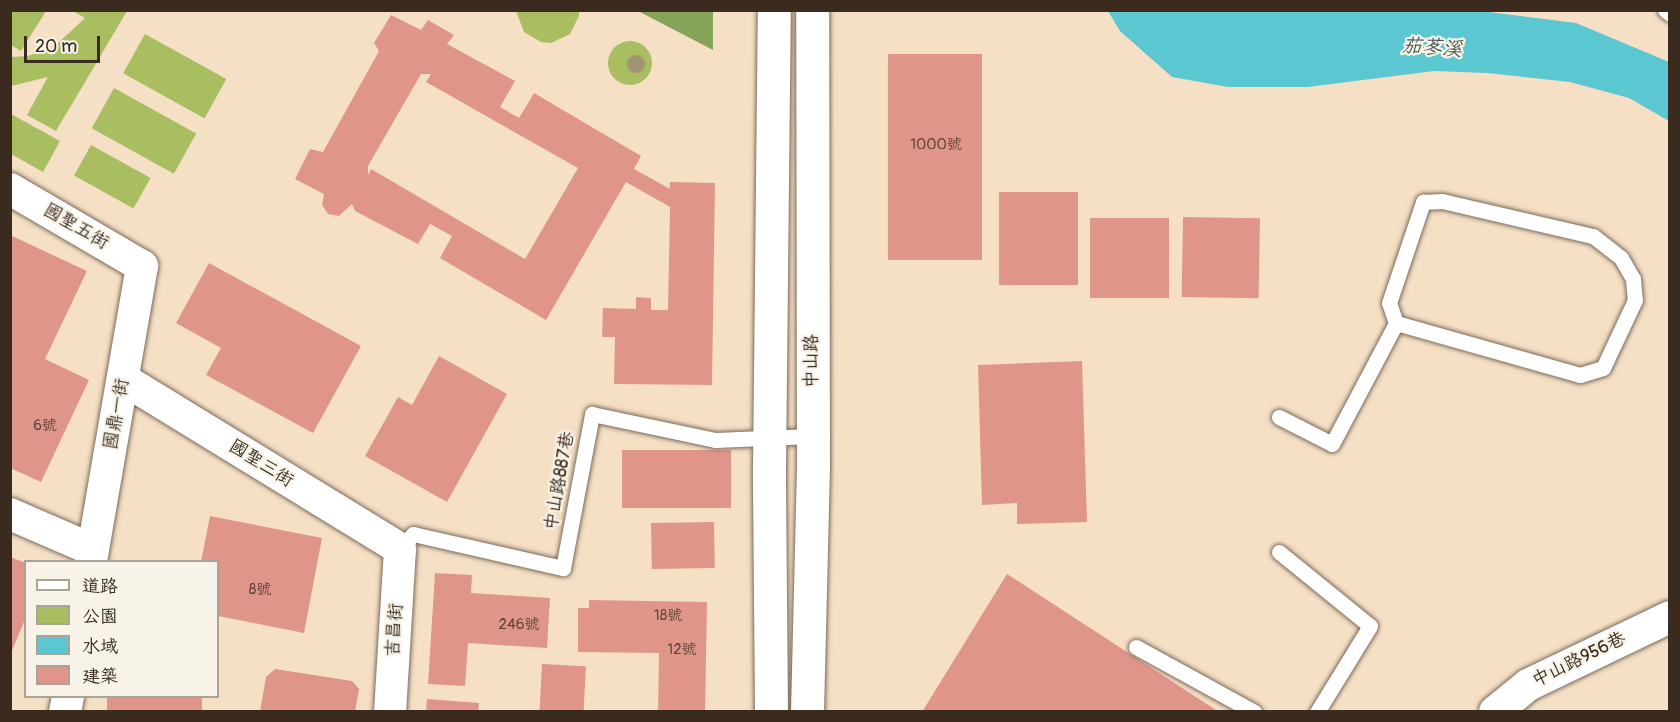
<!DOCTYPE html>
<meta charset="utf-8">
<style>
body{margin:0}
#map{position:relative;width:1680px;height:722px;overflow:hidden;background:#f5e0c6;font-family:Pangolin,"LXGW WenKai TC",sans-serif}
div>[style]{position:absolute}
.green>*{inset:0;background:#a9bd61;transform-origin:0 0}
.round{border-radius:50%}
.forest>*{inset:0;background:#86a457}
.water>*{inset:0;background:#5ac7d1}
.building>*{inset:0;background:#e0958b;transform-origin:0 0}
.roads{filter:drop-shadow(0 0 2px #7c6a59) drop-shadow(0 0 2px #7c6a59)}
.lane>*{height:15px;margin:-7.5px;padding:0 7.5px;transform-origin:7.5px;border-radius:7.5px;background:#fff}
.street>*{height:32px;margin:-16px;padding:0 16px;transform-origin:16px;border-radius:16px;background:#fff}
.primary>*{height:33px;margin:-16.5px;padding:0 16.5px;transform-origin:16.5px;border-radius:16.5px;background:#fff}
.trees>*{width:18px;height:18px;margin:-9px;border-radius:50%;background:#a19475}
span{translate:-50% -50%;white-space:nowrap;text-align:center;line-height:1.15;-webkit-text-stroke:4.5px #f7f3e8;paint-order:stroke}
.number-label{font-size:15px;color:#644539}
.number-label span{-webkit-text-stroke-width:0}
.street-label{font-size:18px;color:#3b2a1e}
.water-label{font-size:20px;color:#445954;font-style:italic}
.frame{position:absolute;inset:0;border:12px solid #3b2a1e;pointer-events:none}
.legend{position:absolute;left:24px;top:560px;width:195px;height:138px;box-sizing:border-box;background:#f7f3e8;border:2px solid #aca397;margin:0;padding:8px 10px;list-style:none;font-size:18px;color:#3b2a1e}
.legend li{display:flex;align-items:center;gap:12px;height:30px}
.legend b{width:30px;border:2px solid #aca397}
.scale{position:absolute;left:24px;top:36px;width:76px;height:27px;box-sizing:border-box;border:3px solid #3b2a1e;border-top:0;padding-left:8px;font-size:18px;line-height:21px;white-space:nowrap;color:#3b2a1e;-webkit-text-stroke:4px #f7f3e8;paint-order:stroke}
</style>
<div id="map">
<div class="green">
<div style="clip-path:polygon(11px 10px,46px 11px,21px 51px,11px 45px)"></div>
<div style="clip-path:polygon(73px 11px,127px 11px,56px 131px,27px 115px,48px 77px,11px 86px,11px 57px,28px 56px,54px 47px,85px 18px)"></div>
<div style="clip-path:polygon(516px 11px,579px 11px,579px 16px,570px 34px,551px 43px,541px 42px,524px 32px)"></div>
<div style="left:145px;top:34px;width:93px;height:45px;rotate:29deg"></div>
<div class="round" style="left:608px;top:41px;width:44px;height:44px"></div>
<div style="left:114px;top:88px;width:94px;height:46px;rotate:29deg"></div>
<div style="clip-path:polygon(11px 114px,60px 141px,43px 172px,11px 154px)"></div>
<div style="left:91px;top:145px;width:68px;height:35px;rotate:29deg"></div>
</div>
<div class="forest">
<div style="clip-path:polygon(638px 11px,713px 11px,713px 50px)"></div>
</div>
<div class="water">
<div style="clip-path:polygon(1481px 11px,1576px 23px,1669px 62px,1669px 121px,1629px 98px,1570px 82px,1488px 73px,1434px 71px,1308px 87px,1228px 87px,1172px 77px,1120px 31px,1108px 11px)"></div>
</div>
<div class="building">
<div style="clip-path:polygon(evenodd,391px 15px,421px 30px,428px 20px,454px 35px,447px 44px,515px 81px,500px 107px,519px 118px,534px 93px,641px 156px,634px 169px,670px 189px,670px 182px,715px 183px,712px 385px,614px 384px,615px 337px,602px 337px,603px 308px,636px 309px,636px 297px,651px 298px,651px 310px,668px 310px,670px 207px,626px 182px,546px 320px,440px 258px,452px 236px,430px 224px,418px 244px,355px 211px,352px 204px,339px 216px,328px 214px,322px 205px,324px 194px,295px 179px,310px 149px,323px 152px,379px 51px,374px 43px,391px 15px,421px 74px,431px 74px,426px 82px,578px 168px,525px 259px,371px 169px,368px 175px,368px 166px,421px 74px)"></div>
<div style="left:888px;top:54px;width:94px;height:206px"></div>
<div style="left:999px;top:192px;width:79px;height:93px"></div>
<div style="left:1183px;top:217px;width:77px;height:80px;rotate:1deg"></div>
<div style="left:1090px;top:218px;width:79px;height:80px"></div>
<div style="clip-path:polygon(12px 236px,87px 271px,45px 359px,89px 380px,41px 482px,10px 468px)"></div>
<div style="clip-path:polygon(209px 263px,361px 346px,313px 433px,206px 375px,221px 348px,176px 323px)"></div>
<div style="clip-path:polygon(439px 356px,507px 394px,447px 502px,365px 456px,398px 397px,412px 405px)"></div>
<div style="clip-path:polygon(1082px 361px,1087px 522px,1017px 524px,1017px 503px,982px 505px,978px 365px)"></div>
<div style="left:622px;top:450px;width:109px;height:58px"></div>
<div style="clip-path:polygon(210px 516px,322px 538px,304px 633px,218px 616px,218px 562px,201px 562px)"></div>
<div style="left:714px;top:522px;width:46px;height:63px;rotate:89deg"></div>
<div style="clip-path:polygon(10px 557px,26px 563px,26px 617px,11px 653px)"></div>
<div style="clip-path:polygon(435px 573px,472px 575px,471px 593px,550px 598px,547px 648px,468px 643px,465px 686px,428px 684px)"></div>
<div style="clip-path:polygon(1007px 574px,1219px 712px,922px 712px)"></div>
<div style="clip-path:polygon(589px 600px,707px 602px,705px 712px,658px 712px,659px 653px,578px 652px,578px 608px,589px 608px)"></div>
<div style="left:542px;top:664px;width:44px;height:48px;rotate:3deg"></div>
<div style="clip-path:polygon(275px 669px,352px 681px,359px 689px,355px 712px,260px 712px,266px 677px)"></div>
<div style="left:107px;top:696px;width:95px;height:16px"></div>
<div style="clip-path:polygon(427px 699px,479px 703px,478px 712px,426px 712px)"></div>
</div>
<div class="roads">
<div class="lane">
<div style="left:1665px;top:10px;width:6px;rotate:39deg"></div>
<div style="left:1279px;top:417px;width:59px;rotate:27deg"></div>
<div style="left:1332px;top:444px;width:137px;rotate:-62.1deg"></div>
<div style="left:1396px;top:323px;width:21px;rotate:-109deg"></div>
<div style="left:1389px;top:303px;width:107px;rotate:-71.4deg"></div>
<div style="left:1423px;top:202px;width:19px;rotate:-3deg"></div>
<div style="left:1442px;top:201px;width:155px;rotate:13.1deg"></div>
<div style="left:1593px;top:236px;width:36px;rotate:38deg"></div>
<div style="left:1621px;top:258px;width:24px;rotate:60deg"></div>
<div style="left:1633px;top:279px;width:21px;rotate:85deg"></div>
<div style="left:1635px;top:300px;width:75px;rotate:115.2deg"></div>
<div style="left:1603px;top:368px;width:24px;rotate:163deg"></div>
<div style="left:1580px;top:375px;width:191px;rotate:-164.2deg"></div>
<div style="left:400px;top:549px;width:20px;rotate:-49deg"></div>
<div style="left:413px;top:534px;width:154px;rotate:12.8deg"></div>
<div style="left:563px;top:568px;width:157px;rotate:-79.3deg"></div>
<div style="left:592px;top:414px;width:126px;rotate:11.9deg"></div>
<div style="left:715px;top:440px;width:97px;rotate:-2.4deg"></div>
<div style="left:1279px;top:552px;width:117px;rotate:39.1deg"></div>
<div style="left:1370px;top:626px;width:101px;rotate:121.6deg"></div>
<div style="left:1136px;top:647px;width:135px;rotate:28.8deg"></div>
</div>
<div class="street">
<div style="left:10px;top:189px;width:153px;rotate:30.3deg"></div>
<div style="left:142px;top:266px;width:300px;rotate:99.8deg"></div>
<div style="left:123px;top:379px;width:325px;rotate:31.5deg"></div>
<div style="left:400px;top:549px;width:163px;rotate:93.5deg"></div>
<div style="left:10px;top:514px;width:90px;rotate:23.4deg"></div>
<div style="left:65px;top:712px;width:16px;rotate:-79deg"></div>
<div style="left:1495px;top:712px;width:43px;rotate:-39.3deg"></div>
<div style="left:1528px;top:685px;width:157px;rotate:-25.6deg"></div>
</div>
<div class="primary">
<div style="left:771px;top:712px;width:243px;rotate:-90.5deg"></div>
<div style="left:769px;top:469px;width:459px;rotate:-89.4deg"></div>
<div style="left:807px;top:712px;width:246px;rotate:-88.6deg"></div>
<div style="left:813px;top:466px;width:456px;rotate:-90.1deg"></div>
</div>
</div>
<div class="trees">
<div style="left:636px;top:64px"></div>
</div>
<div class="number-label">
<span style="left:936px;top:145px">1000號</span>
<span style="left:45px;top:426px">6號</span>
<span style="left:260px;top:590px">8號</span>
<span style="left:668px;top:616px">18號</span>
<span style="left:519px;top:625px">246號</span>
<span style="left:682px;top:650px">12號</span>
</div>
<div class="street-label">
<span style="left:76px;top:227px;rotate:30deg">國聖五街</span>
<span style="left:812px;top:361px;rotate:-90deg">中山路</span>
<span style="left:117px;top:414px;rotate:-80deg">國鼎一街</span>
<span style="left:261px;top:464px;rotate:32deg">國聖三街</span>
<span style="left:560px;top:481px;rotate:-80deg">中山路887巷</span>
<span style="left:395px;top:630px;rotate:-86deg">吉昌街</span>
<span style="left:1579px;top:660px;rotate:-26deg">中山路956巷</span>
</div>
<div class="water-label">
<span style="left:1432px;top:47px;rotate:4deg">茄苳溪</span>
</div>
<div class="frame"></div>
<ul class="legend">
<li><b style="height:8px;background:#fff"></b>道路</li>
<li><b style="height:16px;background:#a9bd61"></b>公園</li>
<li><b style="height:16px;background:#5ac7d1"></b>水域</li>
<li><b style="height:16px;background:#e0958b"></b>建築</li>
</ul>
<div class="scale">20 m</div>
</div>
